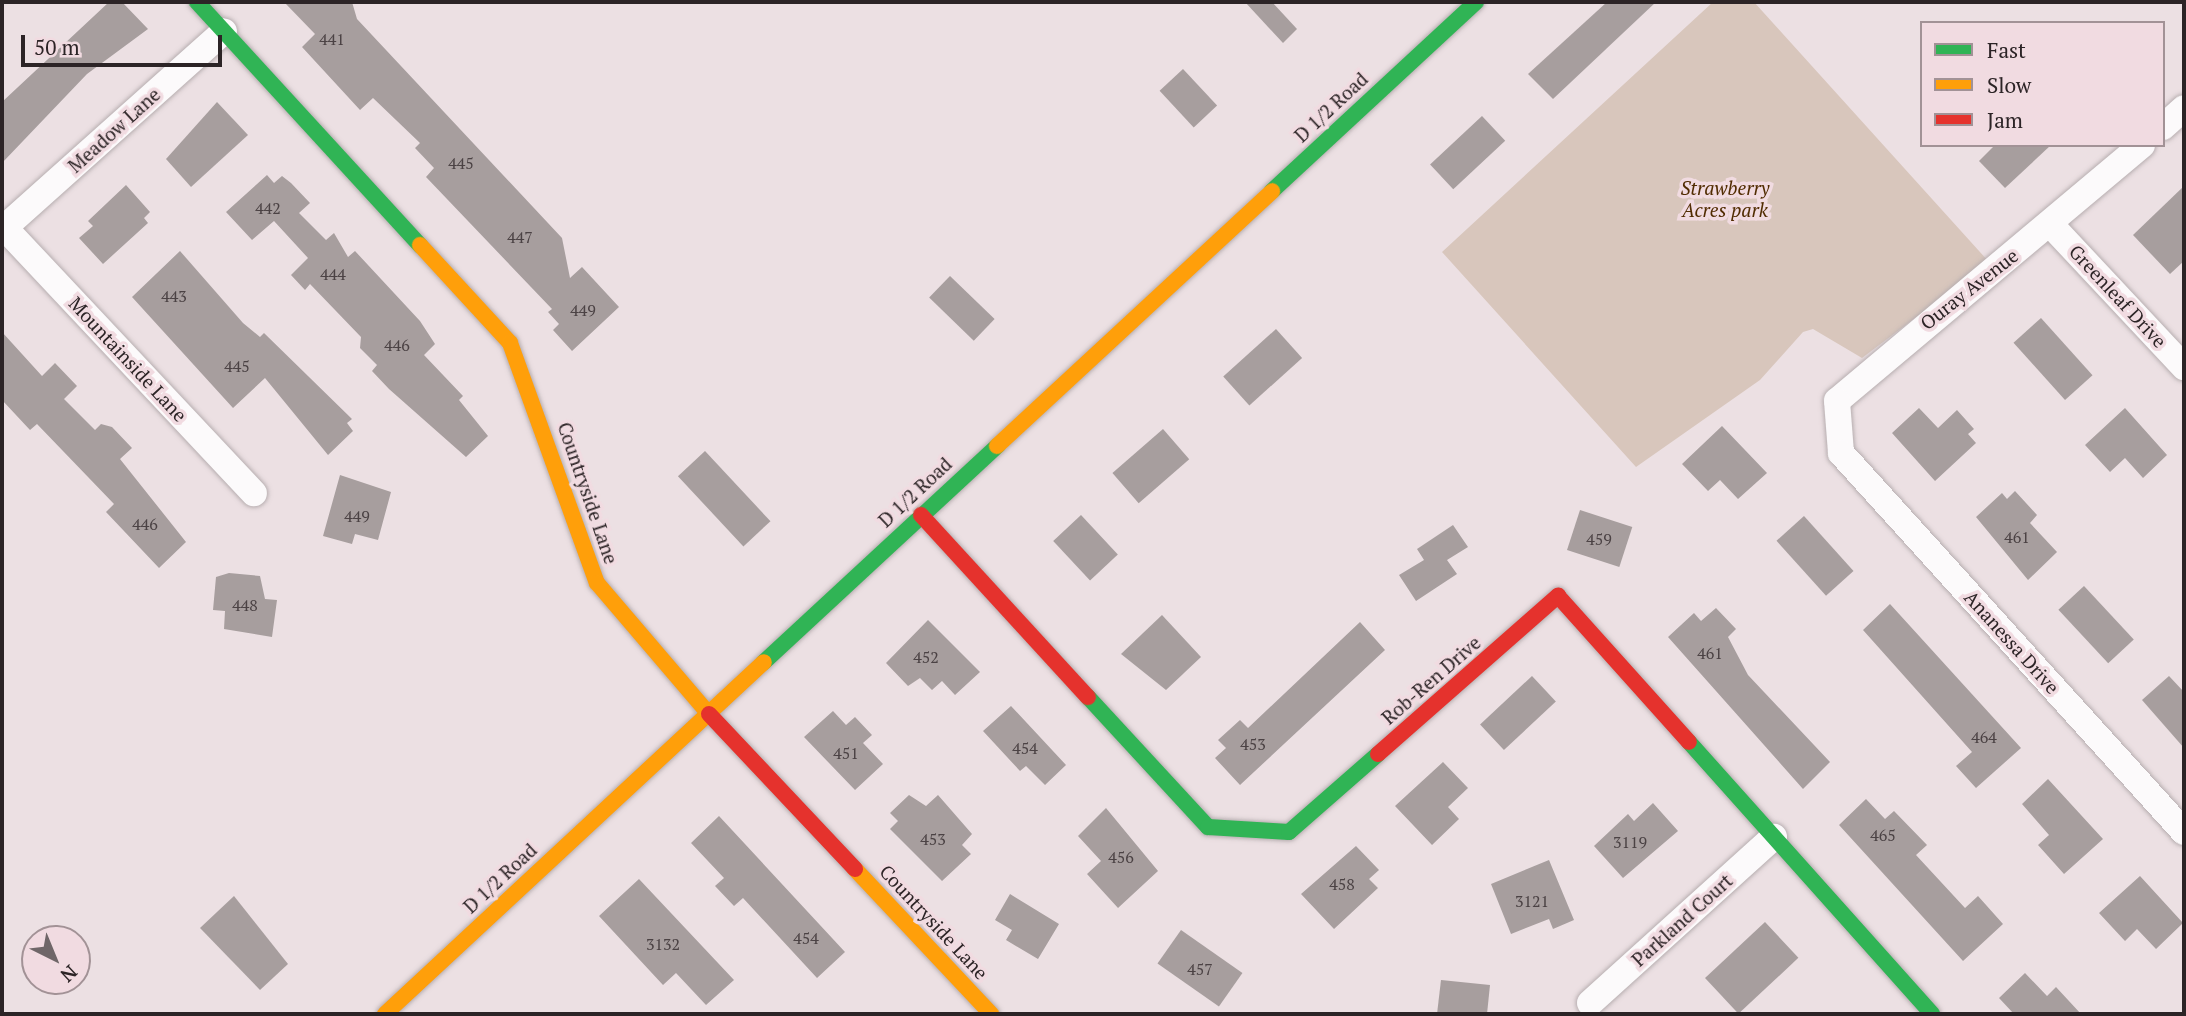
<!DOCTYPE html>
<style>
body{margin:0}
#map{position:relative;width:2186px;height:1016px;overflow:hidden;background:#ece0e3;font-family:"PT Serif",serif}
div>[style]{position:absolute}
.green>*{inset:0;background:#d8c6bc}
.building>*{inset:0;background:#a79e9e;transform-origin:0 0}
.roads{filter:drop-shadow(0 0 2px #b7aeb0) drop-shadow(0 0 2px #b7aeb0)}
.street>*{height:26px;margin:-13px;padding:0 13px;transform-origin:13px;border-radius:13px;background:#fcfafb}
.fast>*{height:16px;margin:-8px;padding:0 8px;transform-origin:8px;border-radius:8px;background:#30b455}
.slow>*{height:16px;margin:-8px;padding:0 8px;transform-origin:8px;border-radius:8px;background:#ff9f0a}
.jam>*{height:16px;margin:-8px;padding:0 8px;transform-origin:8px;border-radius:8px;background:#e5322d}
span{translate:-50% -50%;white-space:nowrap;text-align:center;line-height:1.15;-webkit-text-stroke:7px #f1dbe1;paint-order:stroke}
.number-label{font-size:16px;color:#4b4244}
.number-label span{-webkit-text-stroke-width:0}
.street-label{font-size:19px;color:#2c2426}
.park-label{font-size:19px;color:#512c02;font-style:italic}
.frame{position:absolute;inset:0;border:4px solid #2c2426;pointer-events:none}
.legend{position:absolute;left:1920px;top:21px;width:245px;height:126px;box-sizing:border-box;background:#f1dbe1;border:2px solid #a29296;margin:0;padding:9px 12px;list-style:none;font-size:21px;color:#2c2426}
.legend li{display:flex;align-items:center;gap:14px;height:35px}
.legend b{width:35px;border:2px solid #a29296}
.north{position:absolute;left:21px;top:925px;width:70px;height:70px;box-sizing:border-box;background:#f1dbe1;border:2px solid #a29296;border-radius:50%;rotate:137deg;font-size:19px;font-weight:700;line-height:28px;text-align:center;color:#2c2426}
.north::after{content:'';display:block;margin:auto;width:24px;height:32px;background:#6f6668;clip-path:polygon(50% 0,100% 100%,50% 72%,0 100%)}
.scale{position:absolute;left:21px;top:35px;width:201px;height:32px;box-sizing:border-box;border:4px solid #2c2426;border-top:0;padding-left:9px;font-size:21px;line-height:24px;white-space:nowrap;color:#2c2426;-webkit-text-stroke:5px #f1dbe1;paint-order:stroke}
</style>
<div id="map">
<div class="green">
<div style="clip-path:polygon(1713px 2px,1754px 2px,1989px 262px,1862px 358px,1813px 329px,1803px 332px,1760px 380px,1636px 467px,1442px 252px)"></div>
</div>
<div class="building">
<div style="clip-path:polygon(109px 2px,122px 2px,148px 29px,87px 74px,2px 163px,2px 102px)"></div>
<div style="clip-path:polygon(284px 2px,352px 2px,357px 19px,562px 238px,570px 278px,582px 267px,619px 307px,572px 351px,553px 330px,559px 324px,548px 312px,552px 309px,426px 177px,434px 168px,415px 148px,420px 143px,373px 98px,360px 110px,302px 47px,315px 34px)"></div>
<div style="clip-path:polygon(1245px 2px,1272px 2px,1297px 29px,1283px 43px)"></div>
<div style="clip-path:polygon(1607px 2px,1656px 2px,1553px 99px,1528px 74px)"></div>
<div style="left:1183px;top:69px;width:50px;height:32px;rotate:47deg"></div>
<div style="clip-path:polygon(217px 102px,248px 135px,191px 187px,166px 159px)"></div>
<div style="left:1482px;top:116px;width:34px;height:71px;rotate:47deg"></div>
<div style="clip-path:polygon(1995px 145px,2051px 145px,2005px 188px,1979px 161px)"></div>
<div style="clip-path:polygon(267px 175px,274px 183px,282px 176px,291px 183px,310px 203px,299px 213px,326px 240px,334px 233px,348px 257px,355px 251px,420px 321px,435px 344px,424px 355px,463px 396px,459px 400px,488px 436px,466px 457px,389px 389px,372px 371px,377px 365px,360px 348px,361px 337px,310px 284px,305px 290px,291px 275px,308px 258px,274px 221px,252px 240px,226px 212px)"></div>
<div style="clip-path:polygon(126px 185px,150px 212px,144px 218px,148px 223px,103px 264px,79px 238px,93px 226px,88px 221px)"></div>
<div style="clip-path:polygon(2184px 186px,2184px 261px,2170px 274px,2133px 235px)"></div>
<div style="clip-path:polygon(180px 251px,243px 323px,260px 337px,264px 333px,352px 419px,347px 423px,353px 431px,328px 455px,265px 378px,233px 408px,132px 297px)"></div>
<div style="left:950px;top:276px;width:62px;height:30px;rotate:44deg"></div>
<div style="left:2041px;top:318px;width:77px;height:37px;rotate:48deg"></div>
<div style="left:1276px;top:329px;width:39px;height:71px;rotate:48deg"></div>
<div style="clip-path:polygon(2px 332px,42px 376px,55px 363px,77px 386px,64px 399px,95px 430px,101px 424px,112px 427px,132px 448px,120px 459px,186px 542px,159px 568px,106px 512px,114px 504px,37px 424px,30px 430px,2px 400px)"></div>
<div style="clip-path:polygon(1919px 408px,1938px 428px,1957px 410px,1974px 429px,1968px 434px,1976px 443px,1935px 481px,1892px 433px)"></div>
<div style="clip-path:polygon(2125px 408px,2167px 455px,2143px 478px,2125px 458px,2110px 472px,2085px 445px)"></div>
<div style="clip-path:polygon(1722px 426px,1767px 473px,1738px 499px,1720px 480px,1708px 491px,1682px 464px)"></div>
<div style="left:1163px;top:429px;width:40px;height:67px;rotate:49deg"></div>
<div style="left:705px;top:451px;width:96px;height:37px;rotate:47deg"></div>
<div style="clip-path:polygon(340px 475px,391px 492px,378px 540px,355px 534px,352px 544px,323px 536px)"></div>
<div style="clip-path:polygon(2015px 491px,2037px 515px,2030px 523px,2057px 552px,2028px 580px,1976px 517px,2002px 493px,2007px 499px)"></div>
<div style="left:1580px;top:510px;width:55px;height:42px;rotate:18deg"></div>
<div style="left:1081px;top:515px;width:54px;height:38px;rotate:47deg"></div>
<div style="left:1804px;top:516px;width:74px;height:37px;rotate:48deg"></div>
<div style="clip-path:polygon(1453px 525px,1468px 547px,1447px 560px,1457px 574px,1416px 601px,1399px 575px,1424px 560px,1417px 549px)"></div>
<div style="clip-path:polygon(229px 573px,260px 576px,265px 599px,277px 600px,272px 637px,224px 629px,225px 611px,213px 610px,216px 577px)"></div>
<div style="left:2084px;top:586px;width:73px;height:35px;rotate:47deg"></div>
<div style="clip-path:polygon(1890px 604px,2021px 748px,1976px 788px,1956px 766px,1972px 752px,1863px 630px)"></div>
<div style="clip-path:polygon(1716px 608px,1736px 629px,1728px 637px,1748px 675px,1830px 762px,1803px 789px,1668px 637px,1694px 613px,1701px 621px)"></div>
<div style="clip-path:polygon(1162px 615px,1201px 657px,1166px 690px,1121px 654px)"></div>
<div style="clip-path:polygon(928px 620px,980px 672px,955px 695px,942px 681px,932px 690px,920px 678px,908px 686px,886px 663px)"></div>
<div style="clip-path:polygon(1360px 622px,1385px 650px,1240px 785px,1215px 758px,1226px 748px,1218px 740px,1240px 720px,1248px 728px)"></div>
<div style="left:1532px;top:676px;width:35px;height:71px;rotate:47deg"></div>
<div style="clip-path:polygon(2169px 676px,2184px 692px,2184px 748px,2142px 700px)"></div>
<div style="clip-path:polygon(1011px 706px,1066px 765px,1045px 785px,1026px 766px,1020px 771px,983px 731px)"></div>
<div style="clip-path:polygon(833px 711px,846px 725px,855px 717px,872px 735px,863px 743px,883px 764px,855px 790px,804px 737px)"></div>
<div style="clip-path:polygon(1443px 762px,1468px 788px,1448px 807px,1459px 819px,1432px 845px,1395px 806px)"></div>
<div style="clip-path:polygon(2048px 779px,2103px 839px,2064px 874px,2038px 845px,2049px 835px,2022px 804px)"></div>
<div style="clip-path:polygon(909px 795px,926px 806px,938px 795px,972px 834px,962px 845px,971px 854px,942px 881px,890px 829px,898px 821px,890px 813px)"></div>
<div style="clip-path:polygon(1866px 799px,1885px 819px,1894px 811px,1927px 845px,1916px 855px,1965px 908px,1978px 896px,2003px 924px,1963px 961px,1839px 825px)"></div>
<div style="clip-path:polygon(1653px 803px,1678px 831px,1623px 878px,1594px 846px,1628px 814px,1634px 821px)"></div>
<div style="clip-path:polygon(1106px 808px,1158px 871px,1118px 908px,1087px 874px,1101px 861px,1078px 836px)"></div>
<div style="clip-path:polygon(719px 816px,845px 952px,817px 978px,743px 898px,734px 906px,715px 886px,724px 878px,691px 843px)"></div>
<div style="clip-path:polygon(1356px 846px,1379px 870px,1369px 879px,1378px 888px,1334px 929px,1301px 894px)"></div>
<div style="clip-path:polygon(1549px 860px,1574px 920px,1553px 929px,1549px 919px,1511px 934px,1491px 884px)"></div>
<div style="clip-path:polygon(2140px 876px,2183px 923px,2156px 949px,2137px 929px,2125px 941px,2099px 913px)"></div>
<div style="clip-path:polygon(639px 879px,734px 980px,706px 1005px,676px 973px,663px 985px,599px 916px)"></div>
<div style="clip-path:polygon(1010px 894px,1059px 924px,1038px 959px,1006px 940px,1012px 930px,995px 920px)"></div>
<div style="clip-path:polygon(234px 896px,288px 964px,260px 990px,200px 928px)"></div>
<div style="left:1765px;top:922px;width:49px;height:82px;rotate:47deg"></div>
<div style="left:1181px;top:930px;width:75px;height:41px;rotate:35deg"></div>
<div style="clip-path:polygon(2025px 973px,2047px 996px,2056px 987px,2081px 1014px,2014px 1014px,1999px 998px)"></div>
<div style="clip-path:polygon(1441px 980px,1490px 985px,1487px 1014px,1437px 1014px)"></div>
</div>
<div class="roads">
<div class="street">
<div style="left:2163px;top:127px;width:28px;rotate:-42deg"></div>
<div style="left:2142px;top:145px;width:398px;rotate:140deg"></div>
<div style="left:1837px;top:401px;width:52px;rotate:85.6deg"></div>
<div style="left:1841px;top:453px;width:511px;rotate:47.85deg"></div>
<div style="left:2px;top:225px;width:368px;rotate:46.8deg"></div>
<div style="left:2051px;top:225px;width:195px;rotate:46.9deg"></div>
<div style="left:4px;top:228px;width:295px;rotate:-41.8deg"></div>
<div style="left:1590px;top:1003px;width:248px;rotate:-42.1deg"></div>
</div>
<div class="fast">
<div style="left:197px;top:2px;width:330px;rotate:47.5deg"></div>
<div style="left:1272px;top:191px;width:278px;rotate:-42.8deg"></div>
<div style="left:764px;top:662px;width:318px;rotate:-42.8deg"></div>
<div style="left:1088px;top:697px;width:177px;rotate:47.3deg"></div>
<div style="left:1208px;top:827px;width:81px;rotate:3.5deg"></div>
<div style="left:1289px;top:832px;width:118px;rotate:-41.2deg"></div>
<div style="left:1689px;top:742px;width:365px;rotate:48.2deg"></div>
</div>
<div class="slow">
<div style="left:420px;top:245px;width:133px;rotate:47.4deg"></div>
<div style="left:510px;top:343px;width:255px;rotate:70.1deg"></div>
<div style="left:597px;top:583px;width:172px;rotate:49.5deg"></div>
<div style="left:997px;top:446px;width:375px;rotate:-42.8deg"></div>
<div style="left:855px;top:869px;width:199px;rotate:46.8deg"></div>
<div style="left:385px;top:1014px;width:517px;rotate:-42.88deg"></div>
</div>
<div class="jam">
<div style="left:921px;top:515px;width:247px;rotate:47.5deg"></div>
<div style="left:709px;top:714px;width:213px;rotate:46.7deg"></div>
<div style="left:1378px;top:754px;width:240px;rotate:-41.3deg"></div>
<div style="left:1558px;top:596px;width:196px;rotate:48.1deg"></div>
</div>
</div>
<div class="number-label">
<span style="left:332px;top:39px">441</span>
<span style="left:461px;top:163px">445</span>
<span style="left:268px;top:208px">442</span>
<span style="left:520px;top:237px">447</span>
<span style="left:333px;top:274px">444</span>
<span style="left:174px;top:296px">443</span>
<span style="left:583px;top:310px">449</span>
<span style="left:397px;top:345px">446</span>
<span style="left:237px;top:366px">445</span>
<span style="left:357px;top:516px">449</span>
<span style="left:145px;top:524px">446</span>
<span style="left:2017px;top:537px">461</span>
<span style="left:1599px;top:539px">459</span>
<span style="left:245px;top:605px">448</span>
<span style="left:1710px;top:653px">461</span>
<span style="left:926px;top:657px">452</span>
<span style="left:1984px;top:737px">464</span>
<span style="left:1253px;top:744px">453</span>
<span style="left:1025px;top:748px">454</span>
<span style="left:846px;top:753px">451</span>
<span style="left:1883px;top:835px">465</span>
<span style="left:933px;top:839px">453</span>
<span style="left:1630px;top:842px">3119</span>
<span style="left:1121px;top:857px">456</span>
<span style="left:1342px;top:884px">458</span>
<span style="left:1532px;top:901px">3121</span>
<span style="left:806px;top:938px">454</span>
<span style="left:663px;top:944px">3132</span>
<span style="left:1200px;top:969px">457</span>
</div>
<div class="street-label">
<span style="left:1331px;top:107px;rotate:-43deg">D 1/2 Road</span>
<span style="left:114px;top:130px;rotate:-42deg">Meadow Lane</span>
<span style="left:1969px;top:289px;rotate:-38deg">Ouray Avenue</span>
<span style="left:2118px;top:296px;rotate:47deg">Greenleaf Drive</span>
<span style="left:128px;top:359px;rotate:47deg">Mountainside Lane</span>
<span style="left:915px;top:492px;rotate:-43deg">D 1/2 Road</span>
<span style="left:588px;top:493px;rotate:71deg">Countryside Lane</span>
<span style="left:2012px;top:642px;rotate:48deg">Ananessa Drive</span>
<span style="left:1431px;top:680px;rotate:-41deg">Rob-Ren Drive</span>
<span style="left:500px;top:878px;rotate:-43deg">D 1/2 Road</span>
<span style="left:1682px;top:920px;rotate:-42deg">Parkland Court</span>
<span style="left:934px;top:922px;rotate:47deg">Countryside Lane</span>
</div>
<div class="park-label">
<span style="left:1725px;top:199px">Strawberry<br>Acres park</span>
</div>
<div class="frame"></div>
<ul class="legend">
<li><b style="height:9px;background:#30b455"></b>Fast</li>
<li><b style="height:9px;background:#ff9f0a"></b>Slow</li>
<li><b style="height:9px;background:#e5322d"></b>Jam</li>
</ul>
<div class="north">N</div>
<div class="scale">50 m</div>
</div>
